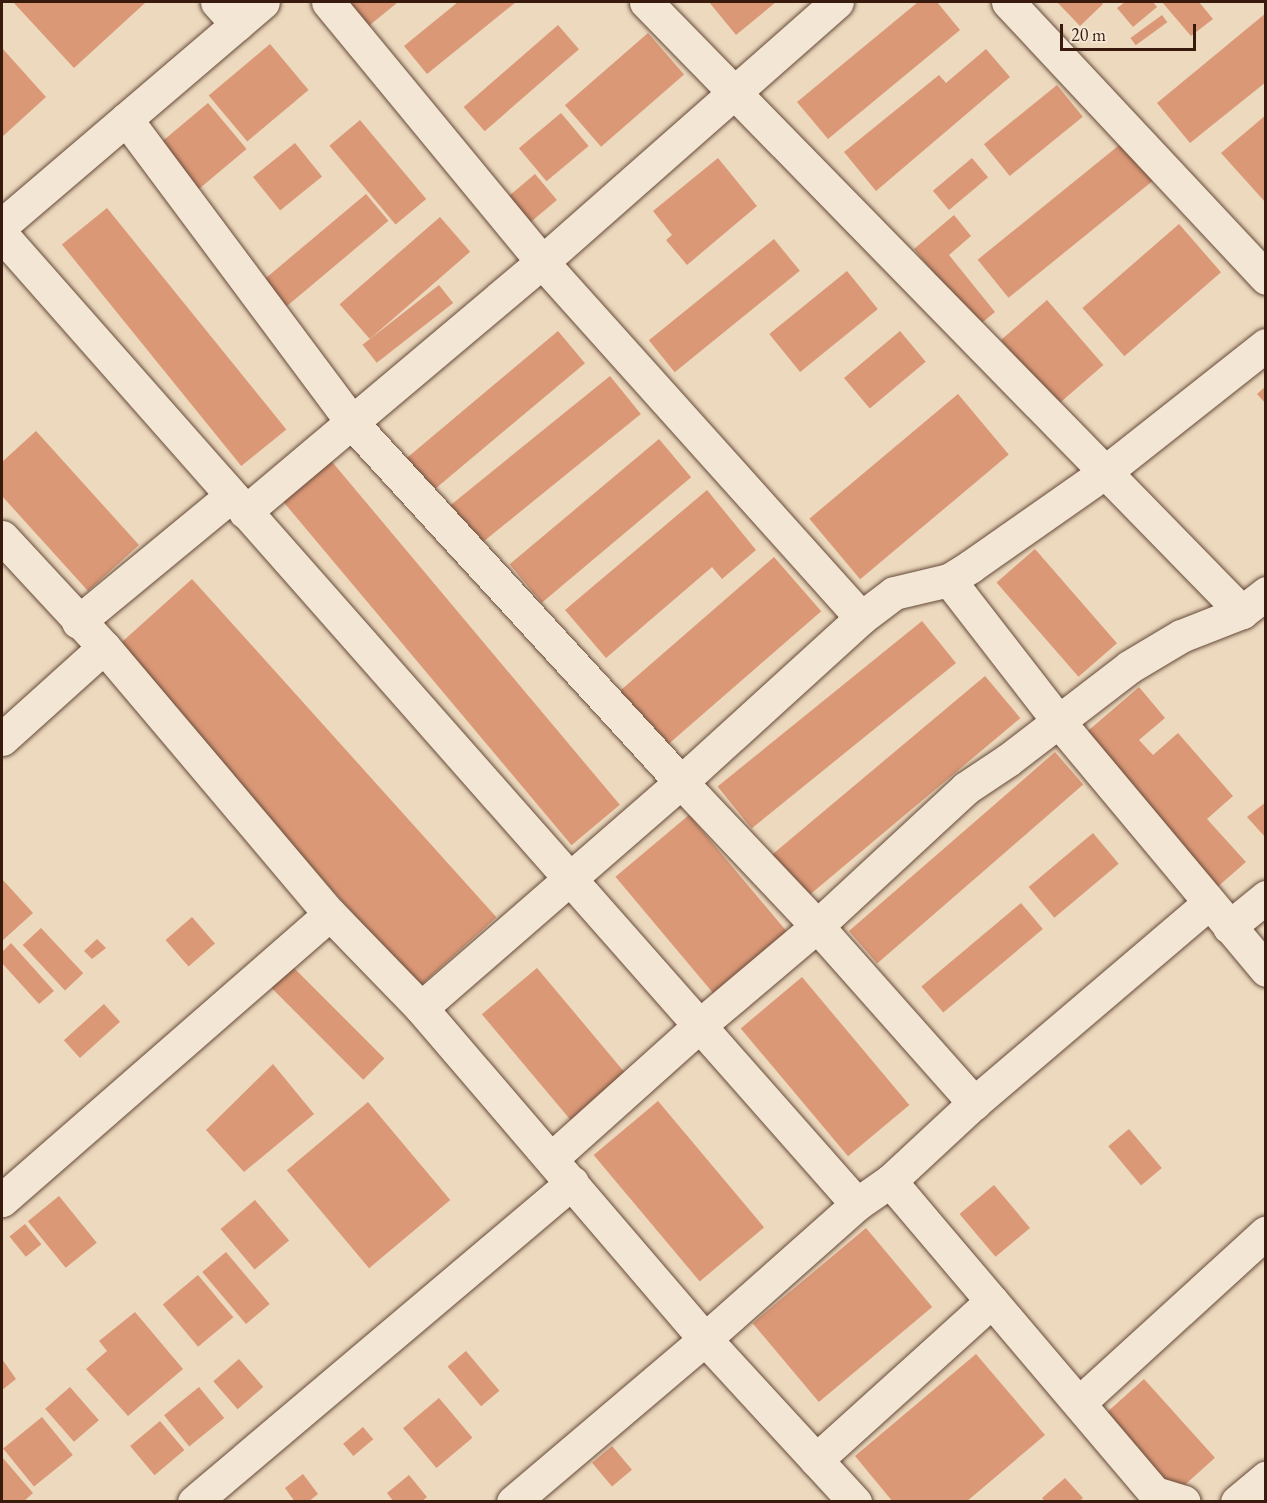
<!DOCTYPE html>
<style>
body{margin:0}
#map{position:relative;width:1267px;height:1503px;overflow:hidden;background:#ecd9be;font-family:"EB Garamond",serif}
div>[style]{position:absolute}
.building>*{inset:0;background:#db9877;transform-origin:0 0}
.roads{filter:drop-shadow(0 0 2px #664a39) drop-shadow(0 0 2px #664a39)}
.minor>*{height:33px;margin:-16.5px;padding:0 16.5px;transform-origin:16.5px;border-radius:16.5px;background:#f3e6d5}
span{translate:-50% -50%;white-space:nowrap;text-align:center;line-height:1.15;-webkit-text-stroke:4.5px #f3e6d5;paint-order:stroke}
.frame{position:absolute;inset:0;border:3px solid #391b0d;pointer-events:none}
.scale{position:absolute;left:1060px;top:24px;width:136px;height:27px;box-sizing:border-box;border:3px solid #391b0d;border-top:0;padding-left:8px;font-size:18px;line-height:21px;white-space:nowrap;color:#391b0d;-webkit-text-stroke:4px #f3e6d5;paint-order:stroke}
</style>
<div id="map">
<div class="building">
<div style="clip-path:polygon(13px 2px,144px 2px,145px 3px,74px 68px)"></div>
<div style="clip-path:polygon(341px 2px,398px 2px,365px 29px)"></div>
<div style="clip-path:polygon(458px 2px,516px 2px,427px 74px,404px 46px)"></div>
<div style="clip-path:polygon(709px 2px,776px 2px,736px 35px)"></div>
<div style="clip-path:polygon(918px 2px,937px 2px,960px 30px,828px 139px,797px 102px)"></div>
<div style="clip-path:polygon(1057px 2px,1101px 2px,1103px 4px,1080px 26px)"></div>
<div style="clip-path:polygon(1125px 2px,1153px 2px,1157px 7px,1133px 27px,1117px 8px)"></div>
<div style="clip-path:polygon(1162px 2px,1199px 2px,1213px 19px,1191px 36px)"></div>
<div style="clip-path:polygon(1266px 13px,1266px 82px,1190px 143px,1157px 103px)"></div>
<div style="left:1162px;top:15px;width:9px;height:39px;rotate:54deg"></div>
<div style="left:558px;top:25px;width:32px;height:125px;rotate:49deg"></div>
<div style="left:648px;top:33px;width:55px;height:110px;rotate:49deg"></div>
<div style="left:270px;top:44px;width:60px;height:80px;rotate:50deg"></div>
<div style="clip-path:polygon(2px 48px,46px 97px,2px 137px)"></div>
<div style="clip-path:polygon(986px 49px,1010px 77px,876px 191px,844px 152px,939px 75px,946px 83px)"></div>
<div style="left:1057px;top:85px;width:41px;height:94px;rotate:51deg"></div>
<div style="left:208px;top:103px;width:60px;height:67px;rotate:50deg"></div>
<div style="left:561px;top:113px;width:43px;height:55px;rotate:50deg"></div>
<div style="clip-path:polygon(1266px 115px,1266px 203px,1221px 153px)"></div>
<div style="left:360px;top:120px;width:103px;height:40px;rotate:50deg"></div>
<div style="left:1123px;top:142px;width:49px;height:187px;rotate:51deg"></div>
<div style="left:295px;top:143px;width:43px;height:54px;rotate:51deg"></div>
<div style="clip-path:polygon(718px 158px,757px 206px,687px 265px,666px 240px,672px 235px,653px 211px)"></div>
<div style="left:972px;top:158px;width:25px;height:51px;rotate:50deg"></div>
<div style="left:535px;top:174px;width:34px;height:43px;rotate:50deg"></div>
<div style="left:366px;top:194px;width:35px;height:143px;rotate:50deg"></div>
<div style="left:107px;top:208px;width:285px;height:58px;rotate:51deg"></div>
<div style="clip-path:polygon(954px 215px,971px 236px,949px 255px,995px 312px,978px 326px,914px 249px)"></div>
<div style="left:440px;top:217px;width:46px;height:133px;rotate:49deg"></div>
<div style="left:1179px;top:224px;width:64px;height:128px;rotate:49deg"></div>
<div style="left:774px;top:239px;width:41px;height:161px;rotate:51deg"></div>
<div style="left:847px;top:271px;width:49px;height:100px;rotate:51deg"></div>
<div style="left:439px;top:285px;width:23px;height:97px;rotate:52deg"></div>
<div style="left:1047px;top:300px;width:86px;height:61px;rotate:49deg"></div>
<div style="left:558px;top:331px;width:42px;height:204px;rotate:50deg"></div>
<div style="left:900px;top:331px;width:40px;height:73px;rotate:50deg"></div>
<div style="left:610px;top:376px;width:49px;height:216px;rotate:51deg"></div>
<div style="clip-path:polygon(1266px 386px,1266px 404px,1257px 394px)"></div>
<div style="left:958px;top:394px;width:79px;height:194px;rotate:50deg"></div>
<div style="clip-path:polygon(36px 431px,139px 545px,88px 591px,2px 496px,2px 462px)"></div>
<div style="left:659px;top:439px;width:50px;height:195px;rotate:50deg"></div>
<div style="left:328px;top:457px;width:454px;height:63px;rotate:50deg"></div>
<div style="clip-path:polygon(707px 490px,756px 550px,722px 579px,712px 567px,606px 658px,565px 610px)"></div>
<div style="left:1035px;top:549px;width:125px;height:51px;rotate:49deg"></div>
<div style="left:774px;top:557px;width:72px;height:216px;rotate:49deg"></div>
<div style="left:192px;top:579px;width:455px;height:104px;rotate:48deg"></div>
<div style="left:922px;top:621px;width:54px;height:263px;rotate:51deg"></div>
<div style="left:985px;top:676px;width:55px;height:280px;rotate:50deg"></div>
<div style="clip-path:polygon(1139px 687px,1165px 718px,1139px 740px,1153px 755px,1178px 733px,1233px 796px,1207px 819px,1246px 862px,1215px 889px,1082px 736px)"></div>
<div style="left:1055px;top:752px;width:43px;height:273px;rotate:49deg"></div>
<div style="clip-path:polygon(1266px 802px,1266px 838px,1247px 817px)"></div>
<div style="left:689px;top:815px;width:155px;height:96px;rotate:50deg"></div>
<div style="left:1093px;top:833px;width:40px;height:84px;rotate:50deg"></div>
<div style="clip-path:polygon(2px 879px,33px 913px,2px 941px)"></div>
<div style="left:1021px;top:903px;width:34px;height:130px;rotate:50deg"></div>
<div style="left:192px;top:917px;width:35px;height:35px;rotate:49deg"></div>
<div style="left:41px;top:928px;width:62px;height:25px;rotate:47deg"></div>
<div style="clip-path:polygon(97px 939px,106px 948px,92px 959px,84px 951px)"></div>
<div style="clip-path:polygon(11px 943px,54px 991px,39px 1004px,2px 963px,2px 952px)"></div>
<div style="left:289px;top:963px;width:135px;height:30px;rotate:45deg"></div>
<div style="left:537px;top:968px;width:140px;height:72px;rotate:50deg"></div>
<div style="left:802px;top:977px;width:167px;height:80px;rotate:50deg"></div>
<div style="left:104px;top:1004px;width:24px;height:54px;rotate:48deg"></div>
<div style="clip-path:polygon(273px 1064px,314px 1114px,244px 1172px,206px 1130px)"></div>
<div style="left:658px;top:1101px;width:165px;height:84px;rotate:50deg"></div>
<div style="left:368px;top:1102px;width:128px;height:106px;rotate:50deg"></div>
<div style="left:1129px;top:1129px;width:51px;height:27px;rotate:50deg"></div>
<div style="left:994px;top:1185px;width:56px;height:45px;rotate:50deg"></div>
<div style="left:59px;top:1196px;width:60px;height:40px;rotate:51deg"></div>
<div style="left:255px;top:1200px;width:53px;height:45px;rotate:50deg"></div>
<div style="left:25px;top:1224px;width:26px;height:20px;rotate:51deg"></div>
<div style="left:866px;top:1228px;width:103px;height:148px;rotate:50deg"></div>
<div style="left:226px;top:1252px;width:68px;height:31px;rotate:50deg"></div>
<div style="left:198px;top:1275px;width:55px;height:46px;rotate:50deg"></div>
<div style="clip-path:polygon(135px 1312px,183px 1369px,128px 1416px,86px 1369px,107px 1351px,99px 1341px)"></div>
<div style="left:466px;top:1351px;width:52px;height:24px;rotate:50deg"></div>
<div style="clip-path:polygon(976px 1354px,1045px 1435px,966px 1502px,893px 1502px,855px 1456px)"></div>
<div style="clip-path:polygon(2px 1359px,16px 1379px,2px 1390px)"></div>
<div style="left:239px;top:1359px;width:37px;height:34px;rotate:49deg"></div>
<div style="left:1144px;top:1379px;width:106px;height:55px;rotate:48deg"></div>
<div style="left:70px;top:1387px;width:44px;height:33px;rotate:49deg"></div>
<div style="left:199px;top:1387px;width:40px;height:45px;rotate:51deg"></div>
<div style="left:439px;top:1398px;width:52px;height:47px;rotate:50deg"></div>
<div style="left:42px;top:1417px;width:49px;height:50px;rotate:51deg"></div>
<div style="left:160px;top:1421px;width:38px;height:39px;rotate:50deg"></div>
<div style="left:363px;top:1427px;width:16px;height:26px;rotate:50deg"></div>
<div style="left:612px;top:1446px;width:31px;height:26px;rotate:50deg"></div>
<div style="clip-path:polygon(2px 1457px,33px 1493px,23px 1502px,2px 1502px)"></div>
<div style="clip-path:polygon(303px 1474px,318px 1494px,308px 1502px,295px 1502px,285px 1488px)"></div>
<div style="clip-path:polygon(409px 1475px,427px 1497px,421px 1502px,394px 1502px,387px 1493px)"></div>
<div style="clip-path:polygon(1065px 1478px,1083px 1498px,1079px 1502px,1045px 1502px,1042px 1498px)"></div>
</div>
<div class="roads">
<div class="minor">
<div style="left:217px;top:2px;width:30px;rotate:48deg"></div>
<div style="left:328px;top:2px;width:337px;rotate:50.5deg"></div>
<div style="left:542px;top:262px;width:478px;rotate:48.1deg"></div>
<div style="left:646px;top:2px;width:853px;rotate:45.67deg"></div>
<div style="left:1008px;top:2px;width:378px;rotate:46.9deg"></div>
<div style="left:126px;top:119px;width:380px;rotate:53.3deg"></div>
<div style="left:353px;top:424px;width:486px;rotate:47.5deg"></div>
<div style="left:681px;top:782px;width:198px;rotate:46.6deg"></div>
<div style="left:817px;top:926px;width:237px;rotate:48.4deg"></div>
<div style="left:2px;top:225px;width:343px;rotate:-40.5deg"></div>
<div style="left:2px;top:235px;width:1292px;rotate:48.58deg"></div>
<div style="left:245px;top:512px;width:388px;rotate:-40.1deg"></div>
<div style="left:542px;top:262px;width:393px;rotate:-41.4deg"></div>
<div style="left:2px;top:537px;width:150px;rotate:47.2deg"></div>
<div style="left:104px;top:647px;width:350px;rotate:49.8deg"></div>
<div style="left:330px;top:914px;width:131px;rotate:45.9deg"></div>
<div style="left:421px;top:1008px;width:436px;rotate:49.4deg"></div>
<div style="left:705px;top:1339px;width:222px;rotate:47.4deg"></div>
<div style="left:949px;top:580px;width:180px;rotate:52.2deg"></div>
<div style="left:1059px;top:722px;width:323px;rotate:50.1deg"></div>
<div style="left:78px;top:622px;width:198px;rotate:-39.5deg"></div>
<div style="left:2px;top:739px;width:137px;rotate:-42deg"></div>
<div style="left:1229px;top:927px;width:48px;rotate:-39deg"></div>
<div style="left:421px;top:1008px;width:344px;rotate:-41deg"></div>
<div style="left:681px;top:782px;width:244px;rotate:-42.3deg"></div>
<div style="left:861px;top:618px;width:41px;rotate:-37.1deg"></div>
<div style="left:894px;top:593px;width:57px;rotate:-13.3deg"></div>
<div style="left:949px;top:580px;width:26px;rotate:-32deg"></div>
<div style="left:971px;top:566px;width:164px;rotate:-35deg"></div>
<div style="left:1105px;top:472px;width:205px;rotate:-38.3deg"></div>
<div style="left:552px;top:1158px;width:199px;rotate:-41.9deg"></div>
<div style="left:700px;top:1025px;width:153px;rotate:-40.2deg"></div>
<div style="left:817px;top:926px;width:203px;rotate:-42.8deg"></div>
<div style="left:966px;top:788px;width:50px;rotate:-33.7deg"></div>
<div style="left:1008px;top:760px;width:153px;rotate:-37.5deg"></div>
<div style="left:1129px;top:667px;width:61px;rotate:-30.8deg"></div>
<div style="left:1181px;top:636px;width:66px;rotate:-21.5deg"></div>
<div style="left:1242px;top:612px;width:31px;rotate:-38deg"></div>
<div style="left:890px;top:1181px;width:409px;rotate:49.7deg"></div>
<div style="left:1155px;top:1493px;width:30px;rotate:17deg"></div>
<div style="left:2px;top:1200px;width:435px;rotate:-41.1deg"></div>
<div style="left:1079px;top:1403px;width:253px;rotate:-42.4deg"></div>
<div style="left:816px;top:1460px;width:237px;rotate:-42.1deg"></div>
<div style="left:194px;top:1502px;width:495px;rotate:-40.2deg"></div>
<div style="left:513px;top:1502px;width:252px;rotate:-40.3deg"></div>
<div style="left:705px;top:1339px;width:203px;rotate:-41.6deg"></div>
<div style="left:857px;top:1204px;width:40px;rotate:-34.9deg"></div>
<div style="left:890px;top:1181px;width:115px;rotate:-42.9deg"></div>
<div style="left:974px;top:1103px;width:309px;rotate:-40.4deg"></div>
<div style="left:1237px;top:1502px;width:38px;rotate:-40deg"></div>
</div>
</div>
<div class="frame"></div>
<div class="scale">20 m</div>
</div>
